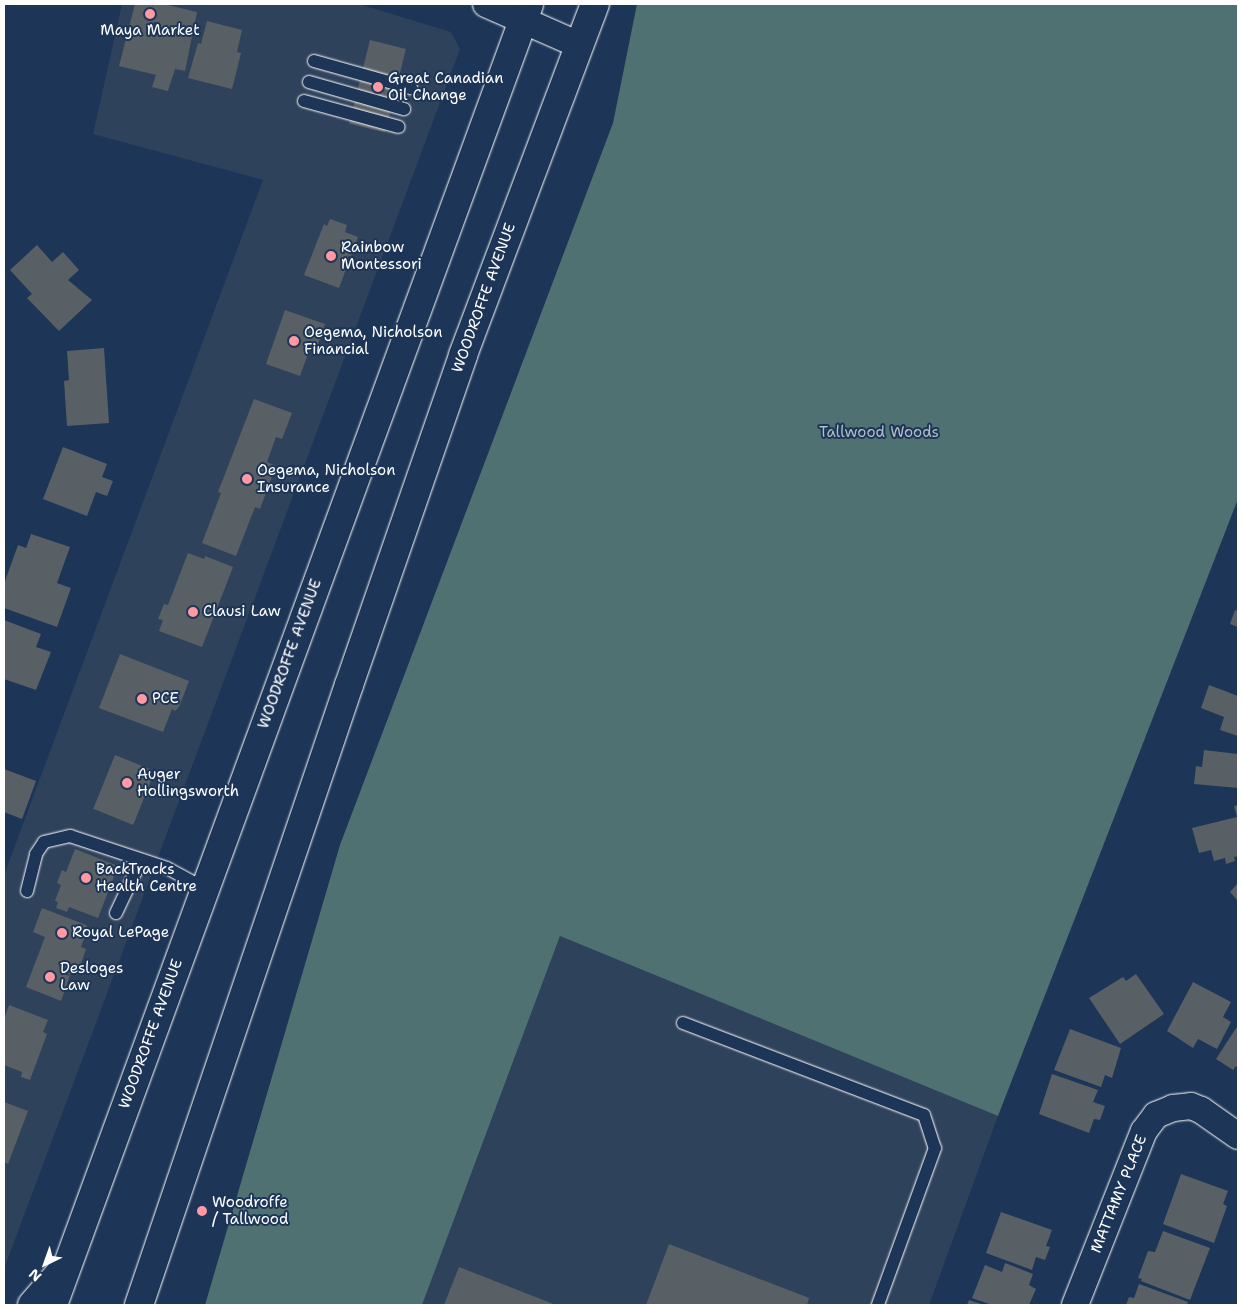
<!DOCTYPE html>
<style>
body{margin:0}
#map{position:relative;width:1242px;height:1309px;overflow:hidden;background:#1d3557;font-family:"Shantell Sans",sans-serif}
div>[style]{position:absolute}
.built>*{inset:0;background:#2f425b}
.green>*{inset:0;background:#4f7172}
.building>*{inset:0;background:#596065;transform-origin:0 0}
.roads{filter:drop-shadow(0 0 1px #fff) drop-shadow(0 0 1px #fff)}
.service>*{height:12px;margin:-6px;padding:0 6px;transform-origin:6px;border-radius:6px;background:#1d3557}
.minor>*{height:26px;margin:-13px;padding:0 13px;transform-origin:13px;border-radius:13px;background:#1d3557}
.secondary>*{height:28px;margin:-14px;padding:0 14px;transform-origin:14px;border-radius:14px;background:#1d3557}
.dots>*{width:14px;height:14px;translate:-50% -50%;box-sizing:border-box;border:2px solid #1d3557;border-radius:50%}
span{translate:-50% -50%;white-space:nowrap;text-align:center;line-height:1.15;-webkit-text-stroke:4px #1d3557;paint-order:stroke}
.poi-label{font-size:15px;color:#fff}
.left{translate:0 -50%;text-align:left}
.street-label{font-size:15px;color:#fff}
.park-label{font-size:15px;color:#b0bfc0}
.frame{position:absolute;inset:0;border:5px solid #fff;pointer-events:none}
.north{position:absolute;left:20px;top:1239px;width:50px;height:50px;-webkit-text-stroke:4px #1d3557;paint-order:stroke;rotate:222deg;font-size:14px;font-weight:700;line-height:20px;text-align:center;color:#fff}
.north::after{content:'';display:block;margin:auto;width:18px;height:22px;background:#fff;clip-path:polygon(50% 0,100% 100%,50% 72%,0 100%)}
</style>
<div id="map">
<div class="built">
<div style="clip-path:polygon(122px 4px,359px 4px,451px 32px,460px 49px,4px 1269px,4px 875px,263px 180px,93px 134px)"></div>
<div style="clip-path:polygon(560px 936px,998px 1116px,929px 1305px,422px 1305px)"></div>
</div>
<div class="green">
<div style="clip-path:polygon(637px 4px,1238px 4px,1238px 499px,998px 1116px,560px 936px,422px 1305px,205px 1305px,340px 845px,613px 123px)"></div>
</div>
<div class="building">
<div style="clip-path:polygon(135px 4px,163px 4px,197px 12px,185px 71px,175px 69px,168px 91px,152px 87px,156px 75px,119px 66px)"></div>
<div style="clip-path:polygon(207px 21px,242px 30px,237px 52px,241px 53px,232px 89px,188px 78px,198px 43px,201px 44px)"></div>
<div style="left:370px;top:40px;width:37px;height:86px;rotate:14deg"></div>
<div style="clip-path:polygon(330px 219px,347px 225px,345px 232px,358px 237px,339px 288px,304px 275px,324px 224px,327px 226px)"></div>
<div style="clip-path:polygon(37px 245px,52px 262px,63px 252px,79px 270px,68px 280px,92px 300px,59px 331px,27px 298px,32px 294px,10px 270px)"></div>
<div style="clip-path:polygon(285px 310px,325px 324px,316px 350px,310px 348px,300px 376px,266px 364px)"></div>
<div style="clip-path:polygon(104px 348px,109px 423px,67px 426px,64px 381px,69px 380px,67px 351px)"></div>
<div style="clip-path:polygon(254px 399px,292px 413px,282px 439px,276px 437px,267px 462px,276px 466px,260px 509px,255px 507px,236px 556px,202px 543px,221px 493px,218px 492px)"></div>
<div style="clip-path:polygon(63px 447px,107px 464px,102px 477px,113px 481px,107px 496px,96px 492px,87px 516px,43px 499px)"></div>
<div style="clip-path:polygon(31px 534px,70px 547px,57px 583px,71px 588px,57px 627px,4px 608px,4px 584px,18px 545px,26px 548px)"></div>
<div style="clip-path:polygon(188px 553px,204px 559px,205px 556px,233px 567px,202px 647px,159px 631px,163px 620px,158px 619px,164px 604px,168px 605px)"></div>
<div style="clip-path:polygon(1235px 610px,1238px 611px,1238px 627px,1230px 624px)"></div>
<div style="clip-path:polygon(4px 620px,41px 634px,36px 647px,51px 652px,36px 690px,4px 679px)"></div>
<div style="clip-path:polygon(120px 654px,189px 681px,179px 707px,175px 711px,172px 709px,163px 732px,99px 708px)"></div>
<div style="clip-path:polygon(1209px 685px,1238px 696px,1238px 736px,1220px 730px,1224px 717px,1201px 708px)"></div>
<div style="clip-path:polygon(1204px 750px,1238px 754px,1238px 788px,1194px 784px,1196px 766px,1202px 767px)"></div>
<div style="left:115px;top:755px;width:43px;height:58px;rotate:22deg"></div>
<div style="clip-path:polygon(4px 769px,36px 781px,22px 819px,4px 812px)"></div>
<div style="clip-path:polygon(1238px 805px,1238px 856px,1234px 857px,1235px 861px,1226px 864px,1225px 858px,1214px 861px,1211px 850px,1199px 853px,1192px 828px,1237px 817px,1234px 806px)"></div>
<div style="clip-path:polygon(75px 849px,118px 866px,98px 918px,69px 907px,67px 912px,56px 908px,58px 902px,55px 901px,61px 885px,57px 883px,62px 870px,66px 872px)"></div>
<div style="clip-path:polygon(1238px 883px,1238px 901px,1230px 892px)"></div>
<div style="clip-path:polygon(42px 908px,86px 925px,88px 928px,81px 947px,86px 949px,77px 975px,71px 972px,61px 1001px,26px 987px,45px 937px,33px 932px)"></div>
<div style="clip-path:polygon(1136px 974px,1164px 1014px,1120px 1044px,1089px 998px,1123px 977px,1126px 981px)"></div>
<div style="clip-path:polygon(1193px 982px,1231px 1002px,1223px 1017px,1231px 1022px,1217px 1049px,1198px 1039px,1193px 1048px,1167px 1031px)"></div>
<div style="clip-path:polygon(9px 1005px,48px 1020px,43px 1032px,47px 1034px,30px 1080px,21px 1077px,22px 1072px,4px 1065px,4px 1019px)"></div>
<div style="clip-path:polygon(1238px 1025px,1238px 1068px,1236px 1066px,1233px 1070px,1216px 1059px)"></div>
<div style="clip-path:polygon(1070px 1029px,1121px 1048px,1112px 1078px,1105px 1075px,1101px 1087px,1054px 1070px)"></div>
<div style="clip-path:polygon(1052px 1074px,1098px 1090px,1093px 1102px,1105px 1106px,1100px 1120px,1094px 1119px,1089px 1133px,1039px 1114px)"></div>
<div style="clip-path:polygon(4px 1102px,28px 1111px,8px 1164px,4px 1162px)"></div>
<div style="clip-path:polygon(1181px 1174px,1228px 1191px,1223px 1204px,1227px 1206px,1214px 1243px,1163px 1224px)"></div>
<div style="clip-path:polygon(1001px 1212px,1052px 1230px,1046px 1246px,1050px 1247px,1045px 1260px,1036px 1257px,1032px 1270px,986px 1253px)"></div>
<div style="clip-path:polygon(1163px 1231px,1210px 1248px,1190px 1300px,1141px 1281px,1142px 1279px,1138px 1278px,1148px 1251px,1155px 1252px)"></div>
<div style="clip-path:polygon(669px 1244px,809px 1298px,807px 1305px,646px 1305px)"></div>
<div style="clip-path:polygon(1005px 1263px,1033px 1274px,1029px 1285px,1036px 1289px,1029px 1305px,992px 1305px,972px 1298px,985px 1265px,1002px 1272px)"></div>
<div style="clip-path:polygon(459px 1267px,556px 1305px,444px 1305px)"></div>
<div style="clip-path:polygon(1139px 1284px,1188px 1302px,1187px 1305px,1126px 1305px,1129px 1297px,1134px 1298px)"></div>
<div style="clip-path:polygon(969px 1300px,984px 1305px,967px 1305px)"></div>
</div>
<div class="roads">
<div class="service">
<div style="left:314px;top:61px;width:101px;rotate:15.6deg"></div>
<div style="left:309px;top:82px;width:99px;rotate:15.9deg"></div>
<div style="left:304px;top:101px;width:98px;rotate:15.3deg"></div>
<div style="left:27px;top:891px;width:38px;rotate:-76deg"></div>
<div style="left:36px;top:854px;width:14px;rotate:-56deg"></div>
<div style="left:44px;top:842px;width:27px;rotate:-13deg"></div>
<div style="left:70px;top:836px;width:102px;rotate:18.3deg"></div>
<div style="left:167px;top:868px;width:42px;rotate:28.4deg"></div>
<div style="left:116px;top:913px;width:59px;rotate:-64.7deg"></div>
<div style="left:683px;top:1023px;width:258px;rotate:20.9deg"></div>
<div style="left:924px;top:1115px;width:35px;rotate:72deg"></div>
<div style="left:935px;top:1148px;width:167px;rotate:110deg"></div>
</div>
<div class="minor">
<div style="left:486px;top:4px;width:102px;rotate:23.8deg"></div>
<div style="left:1075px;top:1305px;width:187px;rotate:-68.4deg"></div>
<div style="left:1144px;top:1131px;width:20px;rotate:-53deg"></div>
<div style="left:1156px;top:1115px;width:18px;rotate:-22deg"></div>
<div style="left:1173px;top:1108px;width:18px;rotate:-6deg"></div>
<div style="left:1191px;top:1106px;width:11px;rotate:22deg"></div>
<div style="left:1201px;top:1110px;width:45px;rotate:35.1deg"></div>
</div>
<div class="secondary">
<div style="left:32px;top:1305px;width:41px;rotate:-48.9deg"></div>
<div style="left:53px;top:1305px;width:1385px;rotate:-69.9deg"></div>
<div style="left:139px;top:1305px;width:655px;rotate:-71.29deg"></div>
<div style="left:349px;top:685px;width:349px;rotate:-70.9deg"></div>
<div style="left:463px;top:355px;width:375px;rotate:-69.4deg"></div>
</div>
</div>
<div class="dots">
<div style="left:150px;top:14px;background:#ff9aa2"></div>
<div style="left:378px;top:87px;background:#ff9aa2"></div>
<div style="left:331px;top:256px;background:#ff9aa2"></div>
<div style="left:294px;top:341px;background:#ff9aa2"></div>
<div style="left:247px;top:479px;background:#ff9aa2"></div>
<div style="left:193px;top:612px;background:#ff9aa2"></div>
<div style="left:142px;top:699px;background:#ff9aa2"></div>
<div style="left:127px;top:783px;background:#ff9aa2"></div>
<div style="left:86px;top:878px;background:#ff9aa2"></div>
<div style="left:62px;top:933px;background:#ff9aa2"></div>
<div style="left:50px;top:977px;background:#ff9aa2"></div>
<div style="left:202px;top:1211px;background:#ff9aa2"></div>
</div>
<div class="poi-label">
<span style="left:150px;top:31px">Maya Market</span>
<span class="left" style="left:388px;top:87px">Great Canadian<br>Oil Change</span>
<span class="left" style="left:341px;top:256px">Rainbow<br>Montessori</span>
<span class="left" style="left:304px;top:341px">Oegema, Nicholson<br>Financial</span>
<span class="left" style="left:257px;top:479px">Oegema, Nicholson<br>Insurance</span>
<span class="left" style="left:203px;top:612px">Clausi Law</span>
<span class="left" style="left:152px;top:699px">PCE</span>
<span class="left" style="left:137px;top:783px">Auger<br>Hollingsworth</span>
<span class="left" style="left:96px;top:878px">BackTracks<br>Health Centre</span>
<span class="left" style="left:72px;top:933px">Royal LePage</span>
<span class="left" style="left:60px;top:977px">Desloges<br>Law</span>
<span class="left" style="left:212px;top:1211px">Woodroffe<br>/ Tallwood</span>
</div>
<div class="street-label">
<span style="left:484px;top:298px;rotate:-70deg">WOODROFFE AVENUE</span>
<span style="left:290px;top:654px;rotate:-70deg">WOODROFFE AVENUE</span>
<span style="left:151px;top:1034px;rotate:-70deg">WOODROFFE AVENUE</span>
<span style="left:1119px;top:1194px;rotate:-68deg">MATTAMY PLACE</span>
</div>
<div class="park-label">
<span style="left:879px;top:433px">Tallwood Woods</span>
</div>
<div class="frame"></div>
<div class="north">N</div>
</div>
